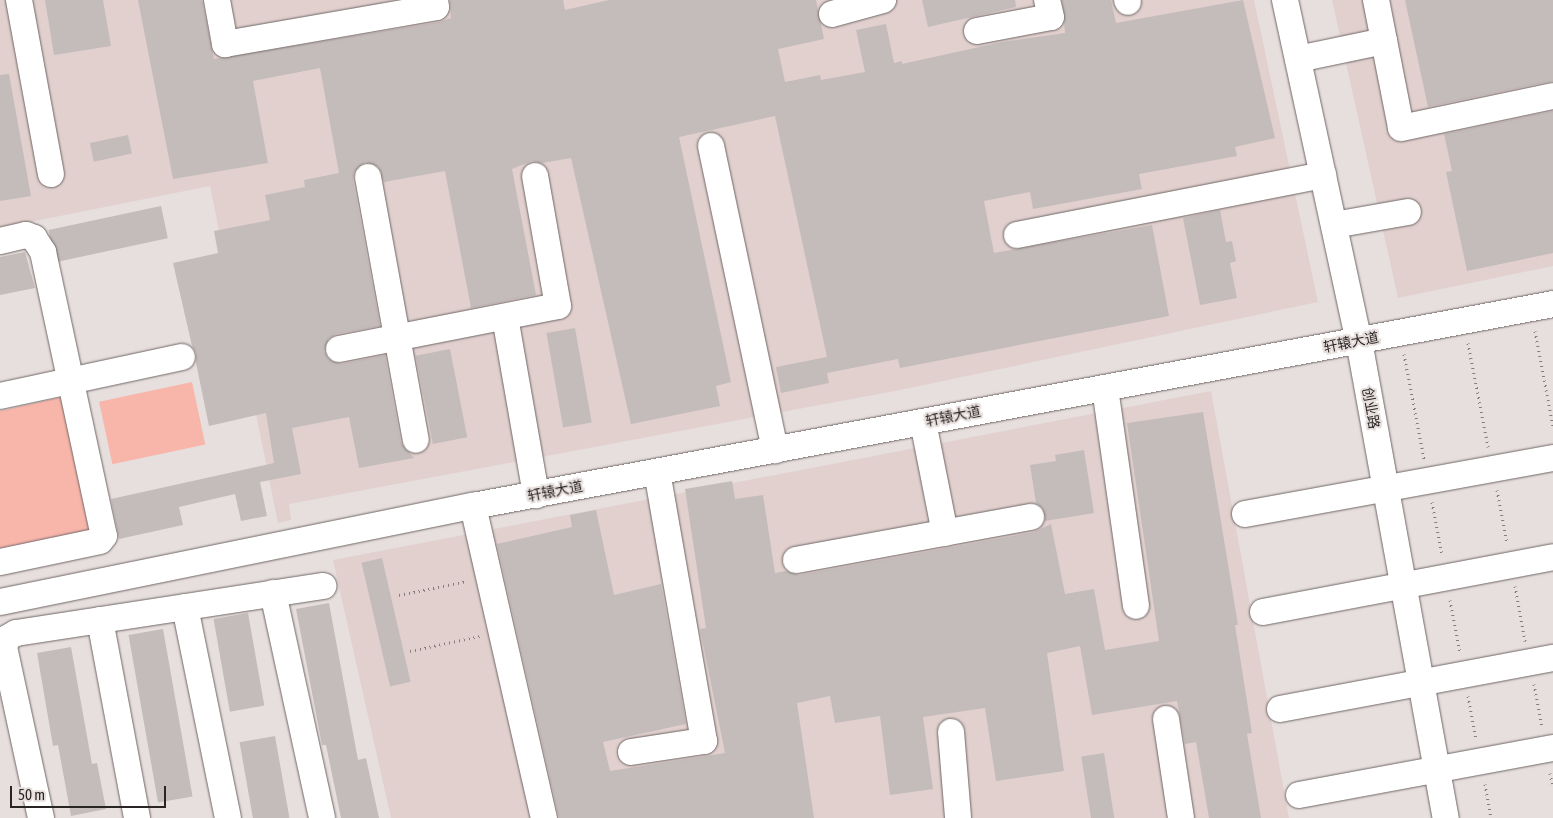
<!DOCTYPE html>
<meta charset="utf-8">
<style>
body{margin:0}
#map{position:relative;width:1553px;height:818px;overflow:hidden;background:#e7dfdd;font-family:"Asap Condensed","Noto Sans SC",sans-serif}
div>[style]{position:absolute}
.built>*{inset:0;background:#e1d0ce}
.green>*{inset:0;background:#f8b6ab;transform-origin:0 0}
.building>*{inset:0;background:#c4bcba;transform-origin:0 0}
.path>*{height:3px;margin-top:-1.5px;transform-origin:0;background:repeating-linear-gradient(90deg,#837e7c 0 1px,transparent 0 5px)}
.roads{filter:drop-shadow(0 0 1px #6f6766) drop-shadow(0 0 1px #6f6766)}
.minor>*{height:26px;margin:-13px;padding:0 13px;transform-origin:13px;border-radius:13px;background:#fff}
span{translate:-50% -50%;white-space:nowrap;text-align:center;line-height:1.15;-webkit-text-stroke:4px #e7dfdd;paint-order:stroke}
.street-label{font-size:14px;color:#282524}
.scale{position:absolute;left:10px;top:786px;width:156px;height:22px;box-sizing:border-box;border:2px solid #282524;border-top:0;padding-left:6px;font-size:15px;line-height:18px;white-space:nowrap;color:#282524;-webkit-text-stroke:4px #e7dfdd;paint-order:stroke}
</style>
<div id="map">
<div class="built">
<div style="clip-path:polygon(0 0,1254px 0,1318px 302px,900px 390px,289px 504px,291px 520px,278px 523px,210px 186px,0 228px)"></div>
<div style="clip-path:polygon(1332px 0,1553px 0,1553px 266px,1398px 298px)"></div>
<div style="clip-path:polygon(1211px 391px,1289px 818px,391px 818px,333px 560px)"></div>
</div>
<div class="green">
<div style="left:192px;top:382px;width:64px;height:95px;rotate:78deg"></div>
<div style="clip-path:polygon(62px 397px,90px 531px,0 554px,0 411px)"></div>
</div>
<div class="building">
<div style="clip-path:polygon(45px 0,103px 0,111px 46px,54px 55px)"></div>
<div style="clip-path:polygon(138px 0,202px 0,214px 59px,439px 22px,451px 18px,450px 0,563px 0,565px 10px,609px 0,816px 0,824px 39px,778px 49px,785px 82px,820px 75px,821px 80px,865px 72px,856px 30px,886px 24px,894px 63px,902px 61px,902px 64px,1002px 42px,1065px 33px,1062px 0,1111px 0,1116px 23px,1243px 0,1275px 138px,1235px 147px,1237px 156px,1139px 174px,1142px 189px,1033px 209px,1030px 192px,984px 201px,994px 253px,1152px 225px,1169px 316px,900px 368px,898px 359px,827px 373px,829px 383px,781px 393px,776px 367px,827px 357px,775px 116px,679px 137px,731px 382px,716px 386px,720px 406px,631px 424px,571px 158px,542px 163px,532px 161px,512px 169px,536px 295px,471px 308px,445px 171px,384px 182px,379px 167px,365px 162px,354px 172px,353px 180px,380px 326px,336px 334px,329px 338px,324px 351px,328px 359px,341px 364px,385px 355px,401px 443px,414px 458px,359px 468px,349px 417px,292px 428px,301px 474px,260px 482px,267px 516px,241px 521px,235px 494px,179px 507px,183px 525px,119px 539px,111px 499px,274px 463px,266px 413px,209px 426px,196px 363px,196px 353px,192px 346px,173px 263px,218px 253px,214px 231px,270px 220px,265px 195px,305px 187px,304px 180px,339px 173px,320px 68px,253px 81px,268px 163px,173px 179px)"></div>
<div style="clip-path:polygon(922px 0,1015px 0,1016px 7px,928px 27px)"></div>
<div style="clip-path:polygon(1405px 0,1553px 0,1553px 81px,1428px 107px)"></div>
<div style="clip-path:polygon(9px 74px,31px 196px,0 201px,0 75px)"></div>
<div style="clip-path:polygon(1553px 111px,1553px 253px,1467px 271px,1446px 172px,1452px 171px,1444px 134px)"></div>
<div style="left:128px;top:135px;width:19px;height:39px;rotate:78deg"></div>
<div style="left:161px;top:206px;width:33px;height:115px;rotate:78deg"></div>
<div style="clip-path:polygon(1220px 210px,1226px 242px,1232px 241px,1236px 261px,1230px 263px,1237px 298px,1200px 305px,1183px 218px)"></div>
<div style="clip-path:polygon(25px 252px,35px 288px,0 295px,0 257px)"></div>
<div style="left:575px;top:328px;width:96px;height:29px;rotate:80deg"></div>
<div style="left:450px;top:349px;width:90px;height:35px;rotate:79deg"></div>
<div style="clip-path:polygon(1203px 412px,1238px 625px,1235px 625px,1252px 733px,1247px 734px,1261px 818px,1209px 818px,1196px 742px,1185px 744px,1177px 701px,1092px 715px,1080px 646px,1047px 653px,1064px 771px,996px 781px,985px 708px,923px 717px,933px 789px,890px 795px,880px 716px,835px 723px,830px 696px,797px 703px,814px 818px,559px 818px,497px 544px,572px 527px,570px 515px,596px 510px,614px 595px,661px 584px,686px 724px,603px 742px,610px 771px,725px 753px,700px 629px,706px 628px,685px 489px,732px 481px,735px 499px,763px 495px,775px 573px,786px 571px,799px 575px,1034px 532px,1051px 524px,1065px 594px,1094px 589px,1105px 650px,1159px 641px,1127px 423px)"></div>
<div style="clip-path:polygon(1084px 450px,1094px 513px,1045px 521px,1043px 508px,1036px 503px,1030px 465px,1056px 461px,1055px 455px)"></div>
<div style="left:382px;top:558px;width:127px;height:21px;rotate:77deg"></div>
<div style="clip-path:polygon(329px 603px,358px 760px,366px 758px,379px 818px,341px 818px,326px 745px,322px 745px,296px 609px)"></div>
<div style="left:248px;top:613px;width:94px;height:35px;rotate:80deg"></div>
<div style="left:163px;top:629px;width:170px;height:35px;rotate:80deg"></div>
<div style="clip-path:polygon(71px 647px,92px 764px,97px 763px,106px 809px,71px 816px,58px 745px,53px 746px,37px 653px)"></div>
<div style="left:275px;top:736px;width:83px;height:36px;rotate:80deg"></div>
<div style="left:1104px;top:753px;width:66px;height:23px;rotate:81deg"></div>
</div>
<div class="path">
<div style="left:1535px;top:331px;width:97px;rotate:79.3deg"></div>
<div style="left:1468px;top:343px;width:106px;rotate:79.1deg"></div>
<div style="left:1404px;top:354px;width:107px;rotate:79.2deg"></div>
<div style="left:1497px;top:490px;width:54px;rotate:79.3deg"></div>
<div style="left:1432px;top:502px;width:54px;rotate:79.3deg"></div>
<div style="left:1515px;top:586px;width:56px;rotate:79.7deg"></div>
<div style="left:399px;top:595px;width:69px;rotate:-11.6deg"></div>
<div style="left:1450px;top:600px;width:54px;rotate:79.3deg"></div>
<div style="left:410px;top:651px;width:72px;rotate:-12.1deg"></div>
<div style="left:1534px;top:684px;width:44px;rotate:79.5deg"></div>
<div style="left:1468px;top:696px;width:44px;rotate:79.5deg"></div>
<div style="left:1550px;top:773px;width:14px;rotate:78deg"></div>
<div style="left:1485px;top:784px;width:35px;rotate:80deg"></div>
</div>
<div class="roads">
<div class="minor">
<div style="left:19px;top:0;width:177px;rotate:79.6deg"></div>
<div style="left:217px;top:0;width:45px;rotate:79.7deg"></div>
<div style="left:225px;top:44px;width:214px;rotate:-9.9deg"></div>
<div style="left:436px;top:7px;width:7px;rotate:-98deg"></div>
<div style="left:1127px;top:0;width:2px;rotate:63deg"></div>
<div style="left:1285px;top:0;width:349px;rotate:77.8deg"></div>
<div style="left:1359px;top:341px;width:485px;rotate:79.7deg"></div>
<div style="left:1376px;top:0;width:130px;rotate:78.9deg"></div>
<div style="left:1401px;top:128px;width:155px;rotate:-11.9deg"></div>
<div style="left:832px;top:14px;width:53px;rotate:-15.4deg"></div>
<div style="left:977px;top:31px;width:75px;rotate:-10.7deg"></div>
<div style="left:1051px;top:17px;width:17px;rotate:-103deg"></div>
<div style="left:1298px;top:59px;width:88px;rotate:-11.8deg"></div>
<div style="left:711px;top:146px;width:311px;rotate:78.1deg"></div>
<div style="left:368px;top:177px;width:267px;rotate:79.7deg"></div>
<div style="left:1334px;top:225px;width:75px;rotate:-10deg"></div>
<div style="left:1017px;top:235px;width:312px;rotate:-11.1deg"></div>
<div style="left:0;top:241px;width:27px;rotate:-13deg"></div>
<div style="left:26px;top:235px;width:9px;rotate:21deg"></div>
<div style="left:34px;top:238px;width:17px;rotate:57deg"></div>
<div style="left:43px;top:252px;width:290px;rotate:77.9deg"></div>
<div style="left:104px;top:536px;width:6px;rotate:129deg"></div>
<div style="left:100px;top:541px;width:102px;rotate:168.1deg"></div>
<div style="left:505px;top:317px;width:181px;rotate:80.1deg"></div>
<div style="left:339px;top:349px;width:223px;rotate:-11.1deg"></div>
<div style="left:558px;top:306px;width:132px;rotate:-100deg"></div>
<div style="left:1105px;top:388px;width:220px;rotate:81.9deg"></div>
<div style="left:0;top:396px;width:186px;rotate:-12.1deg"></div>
<div style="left:923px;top:422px;width:113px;rotate:78.8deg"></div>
<div style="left:473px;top:506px;width:320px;rotate:77.2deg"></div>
<div style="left:1245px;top:514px;width:313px;rotate:-10.3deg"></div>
<div style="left:796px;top:560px;width:239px;rotate:-10.4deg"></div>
<div style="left:273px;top:593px;width:230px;rotate:77.7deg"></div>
<div style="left:0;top:602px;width:483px;rotate:-11.5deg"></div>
<div style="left:473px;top:506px;width:1099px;rotate:-10.59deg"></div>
<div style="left:185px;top:607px;width:215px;rotate:78.5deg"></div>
<div style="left:1263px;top:612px;width:295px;rotate:-10.7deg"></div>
<div style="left:100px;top:620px;width:201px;rotate:79.4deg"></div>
<div style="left:1280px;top:709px;width:278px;rotate:-10.6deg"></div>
<div style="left:1166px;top:719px;width:100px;rotate:81.4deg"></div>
<div style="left:951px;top:732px;width:86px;rotate:85.3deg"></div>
<div style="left:631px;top:752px;width:74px;rotate:-8.6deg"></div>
<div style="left:704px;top:741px;width:273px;rotate:-99.9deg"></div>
<div style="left:1299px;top:795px;width:258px;rotate:-10.5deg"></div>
<div style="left:41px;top:818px;width:175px;rotate:-102.2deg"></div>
<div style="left:4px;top:647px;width:9px;rotate:-72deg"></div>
<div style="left:7px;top:638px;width:10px;rotate:-29deg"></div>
<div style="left:16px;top:633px;width:311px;rotate:-8.7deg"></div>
</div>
</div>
<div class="street-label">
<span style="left:1351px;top:342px;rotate:-11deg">轩辕大道</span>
<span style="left:1371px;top:408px;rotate:80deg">创业路</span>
<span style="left:953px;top:416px;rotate:-11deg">轩辕大道</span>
<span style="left:555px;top:491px;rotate:-11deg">轩辕大道</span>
</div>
<div class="scale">50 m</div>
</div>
